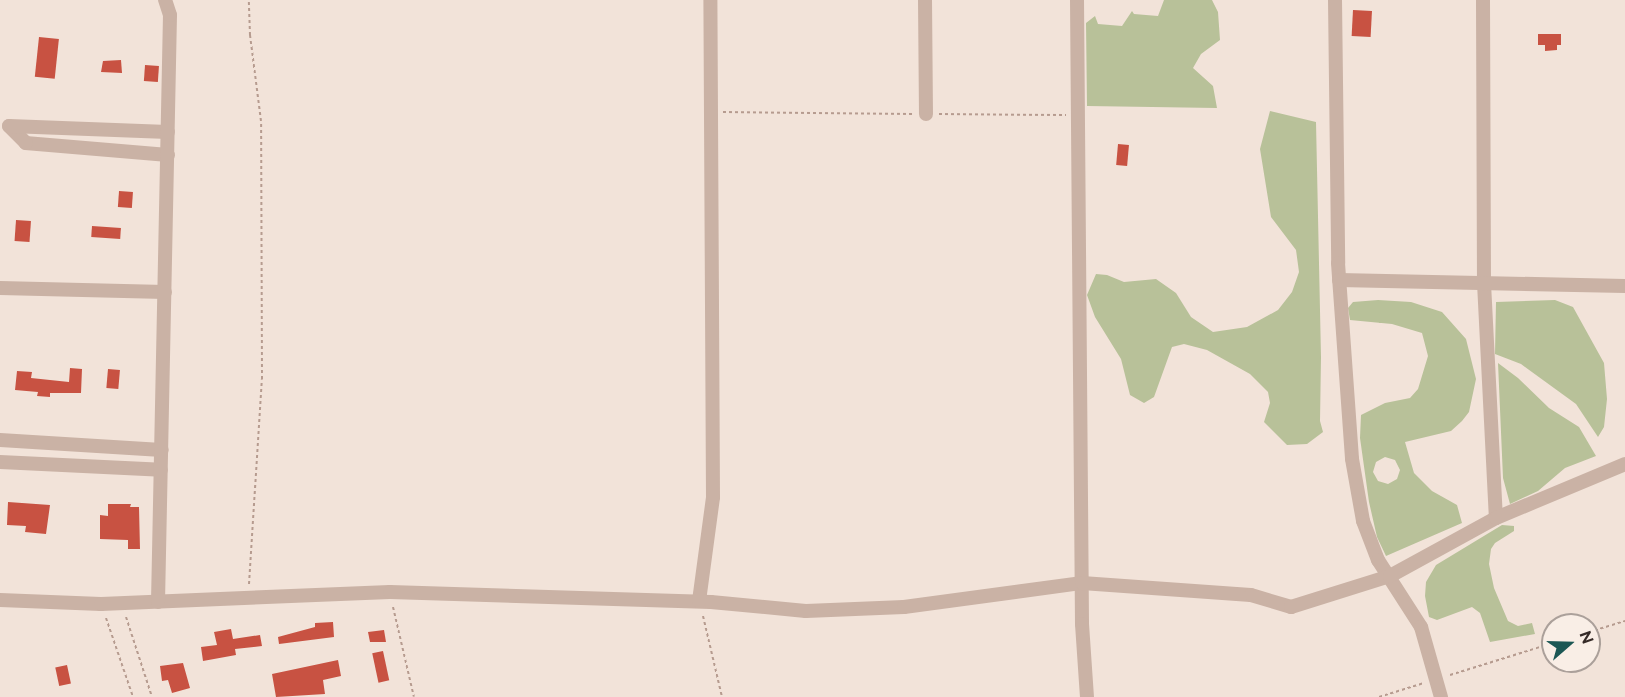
<!DOCTYPE html>
<style>
body{margin:0}
#map{position:relative;width:1625px;height:697px;overflow:hidden;background:#f2e3d9;font-family:Raleway,sans-serif}
div>[style]{position:absolute}
.green>*{inset:0;background:#b8c199}
.building>*{inset:0;background:#c85242;transform-origin:0 0}
.path>*{height:2px;margin-top:-1px;transform-origin:0;background:repeating-linear-gradient(90deg,#b69b8f 0 3px,transparent 0 6px)}
.minor>*{height:14px;margin:-7px;padding:0 7px;transform-origin:7px;border-radius:7px;background:#cab2a5}
span{translate:-50% -50%;white-space:nowrap;text-align:center;line-height:1.15;-webkit-text-stroke:6px #f9eee6;paint-order:stroke}
.north{position:absolute;left:1541px;top:613px;width:60px;height:60px;box-sizing:border-box;background:#f9eee6;border:2px solid #aba09a;border-radius:50%;rotate:70deg;font-size:16px;font-weight:700;line-height:24px;text-align:center;color:#352a27}
.north::after{content:'';display:block;margin:auto;width:21px;height:27px;background:#1c5754;clip-path:polygon(50% 0,100% 100%,50% 72%,0 100%)}
</style>
<div id="map">
<div class="green">
<div style="clip-path:polygon(1164px 0,1212px 0,1218px 12px,1220px 40px,1201px 54px,1193px 68px,1213px 86px,1217px 108px,1087px 106px,1086px 23px,1095px 16px,1098px 24px,1122px 26px,1132px 11px,1134px 14px,1158px 16px)"></div>
<div style="clip-path:polygon(1270px 111px,1316px 122px,1321px 357px,1320px 421px,1323px 432px,1307px 444px,1287px 445px,1264px 422px,1270px 403px,1268px 392px,1250px 374px,1207px 350px,1184px 344px,1172px 347px,1154px 397px,1144px 403px,1130px 395px,1121px 359px,1095px 317px,1087px 295px,1096px 274px,1107px 275px,1124px 282px,1156px 279px,1176px 293px,1191px 317px,1213px 332px,1247px 327px,1278px 310px,1292px 292px,1299px 272px,1296px 250px,1271px 217px,1260px 149px)"></div>
<div style="clip-path:polygon(evenodd,1378px 300px,1411px 302px,1442px 312px,1466px 339px,1476px 379px,1469px 412px,1462px 421px,1451px 431px,1405px 442px,1414px 473px,1432px 491px,1457px 505px,1462px 523px,1386px 556px,1377px 537px,1369px 502px,1360px 438px,1361px 415px,1385px 403px,1410px 398px,1418px 389px,1428px 356px,1422px 333px,1392px 324px,1350px 320px,1348px 308px,1353px 302px,1378px 300px,1385px 457px,1395px 460px,1400px 470px,1397px 479px,1388px 484px,1378px 481px,1373px 472px,1376px 462px,1385px 457px)"></div>
<div style="clip-path:polygon(1555px 300px,1573px 307px,1604px 363px,1607px 399px,1604px 427px,1598px 437px,1576px 404px,1521px 364px,1495px 354px,1496px 302px)"></div>
<div style="clip-path:polygon(1498px 363px,1518px 378px,1549px 408px,1579px 427px,1596px 456px,1565px 468px,1538px 491px,1510px 504px,1503px 478px)"></div>
<div style="clip-path:polygon(1502px 525px,1514px 526px,1514px 531px,1495px 543px,1491px 549px,1489px 564px,1494px 588px,1508px 621px,1518px 626px,1532px 623px,1535px 634px,1490px 642px,1480px 613px,1472px 607px,1437px 620px,1429px 617px,1425px 596px,1426px 582px,1436px 565px)"></div>
</div>
<div class="building">
<div style="left:1353px;top:10px;width:19px;height:26px;rotate:3deg"></div>
<div style="clip-path:polygon(1538px 34px,1561px 34px,1561px 45px,1557px 45px,1557px 50px,1545px 51px,1545px 45px,1538px 45px)"></div>
<div style="left:39px;top:37px;width:20px;height:40px;rotate:6deg"></div>
<div style="clip-path:polygon(121px 60px,122px 73px,101px 72px,103px 61px)"></div>
<div style="left:145px;top:65px;width:14px;height:16px;rotate:4deg"></div>
<div style="left:1118px;top:144px;width:11px;height:21px;rotate:5deg"></div>
<div style="left:119px;top:191px;width:14px;height:16px;rotate:4deg"></div>
<div style="left:16px;top:220px;width:15px;height:21px;rotate:4deg"></div>
<div style="left:92px;top:226px;width:29px;height:11px;rotate:4deg"></div>
<div style="clip-path:polygon(70px 368px,82px 369px,81px 393px,50px 393px,50px 397px,37px 396px,38px 392px,15px 390px,17px 371px,32px 372px,31px 378px,69px 382px)"></div>
<div style="left:108px;top:369px;width:12px;height:19px;rotate:5deg"></div>
<div style="clip-path:polygon(8px 502px,50px 505px,46px 534px,25px 532px,26px 526px,7px 525px)"></div>
<div style="clip-path:polygon(108px 504px,131px 504px,130px 507px,139px 507px,140px 549px,128px 549px,128px 540px,100px 539px,100px 515px,108px 516px)"></div>
<div style="clip-path:polygon(333px 622px,334px 637px,279px 644px,278px 637px,315px 627px,315px 623px)"></div>
<div style="clip-path:polygon(231px 629px,233px 639px,260px 635px,262px 646px,235px 649px,236px 655px,203px 661px,201px 647px,217px 645px,214px 632px)"></div>
<div style="clip-path:polygon(384px 630px,386px 642px,370px 642px,368px 632px)"></div>
<div style="left:383px;top:651px;width:30px;height:11px;rotate:78deg"></div>
<div style="clip-path:polygon(338px 660px,341px 676px,323px 680px,325px 694px,276px 697px,272px 674px)"></div>
<div style="clip-path:polygon(183px 663px,190px 688px,172px 693px,168px 680px,162px 681px,160px 666px)"></div>
<div style="left:67px;top:665px;width:19px;height:12px;rotate:78deg"></div>
</div>
<div class="path">
<div style="left:723px;top:112px;width:190px;rotate:0.6deg"></div>
<div style="left:939px;top:114px;width:127px;rotate:0.5deg"></div>
<div style="left:249px;top:584px;width:205px;rotate:-86.4deg"></div>
<div style="left:262px;top:379px;width:258px;rotate:-90.2deg"></div>
<div style="left:261px;top:121px;width:87px;rotate:-97.3deg"></div>
<div style="left:250px;top:35px;width:35px;rotate:-92deg"></div>
<div style="left:393px;top:607px;width:92px;rotate:76.9deg"></div>
<div style="left:703px;top:616px;width:83px;rotate:76.8deg"></div>
<div style="left:126px;top:617px;width:84px;rotate:72deg"></div>
<div style="left:106px;top:618px;width:83px;rotate:71.1deg"></div>
<div style="left:1589px;top:632px;width:38px;rotate:-17deg"></div>
<div style="left:1450px;top:675px;width:108px;rotate:-17.3deg"></div>
<div style="left:1379px;top:697px;width:47px;rotate:-17.3deg"></div>
</div>
<div class="minor">
<div style="left:925px;top:0;width:114px;rotate:89.5deg"></div>
<div style="left:1077px;top:0;width:624px;rotate:89.54deg"></div>
<div style="left:1082px;top:624px;width:73px;rotate:86.1deg"></div>
<div style="left:1335px;top:0;width:263px;rotate:89.3deg"></div>
<div style="left:1338px;top:263px;width:196px;rotate:85.9deg"></div>
<div style="left:1352px;top:459px;width:63px;rotate:79.9deg"></div>
<div style="left:1363px;top:521px;width:42px;rotate:69deg"></div>
<div style="left:1378px;top:560px;width:80px;rotate:57.3deg"></div>
<div style="left:1421px;top:627px;width:73px;rotate:74.1deg"></div>
<div style="left:1483px;top:0;width:283px;rotate:89.8deg"></div>
<div style="left:1484px;top:283px;width:235px;rotate:87.1deg"></div>
<div style="left:168px;top:155px;width:143px;rotate:-175.2deg"></div>
<div style="left:26px;top:143px;width:24px;rotate:-135deg"></div>
<div style="left:9px;top:126px;width:159px;rotate:2.2deg"></div>
<div style="left:1339px;top:280px;width:286px;rotate:1.2deg"></div>
<div style="left:0;top:288px;width:165px;rotate:1.4deg"></div>
<div style="left:0;top:440px;width:162px;rotate:3.5deg"></div>
<div style="left:0;top:462px;width:161px;rotate:2.8deg"></div>
<div style="left:0;top:600px;width:101px;rotate:2.3deg"></div>
<div style="left:101px;top:604px;width:289px;rotate:-2.4deg"></div>
<div style="left:390px;top:592px;width:321px;rotate:1.8deg"></div>
<div style="left:711px;top:602px;width:95px;rotate:5.4deg"></div>
<div style="left:806px;top:611px;width:98px;rotate:-2.3deg"></div>
<div style="left:904px;top:607px;width:180px;rotate:-7.7deg"></div>
<div style="left:1082px;top:583px;width:169px;rotate:4.1deg"></div>
<div style="left:1251px;top:595px;width:42px;rotate:16.7deg"></div>
<div style="left:1291px;top:607px;width:104px;rotate:-17.4deg"></div>
<div style="left:1390px;top:576px;width:121px;rotate:-28.7deg"></div>
<div style="left:1496px;top:518px;width:140px;rotate:-22.7deg"></div>
<div style="left:699px;top:601px;width:105px;rotate:-82.3deg"></div>
<div style="left:713px;top:497px;width:497px;rotate:-90.3deg"></div>
<div style="left:158px;top:602px;width:587px;rotate:-88.83deg"></div>
<div style="left:170px;top:15px;width:16px;rotate:-108deg"></div>
</div>
<div class="north">N</div>
</div>
